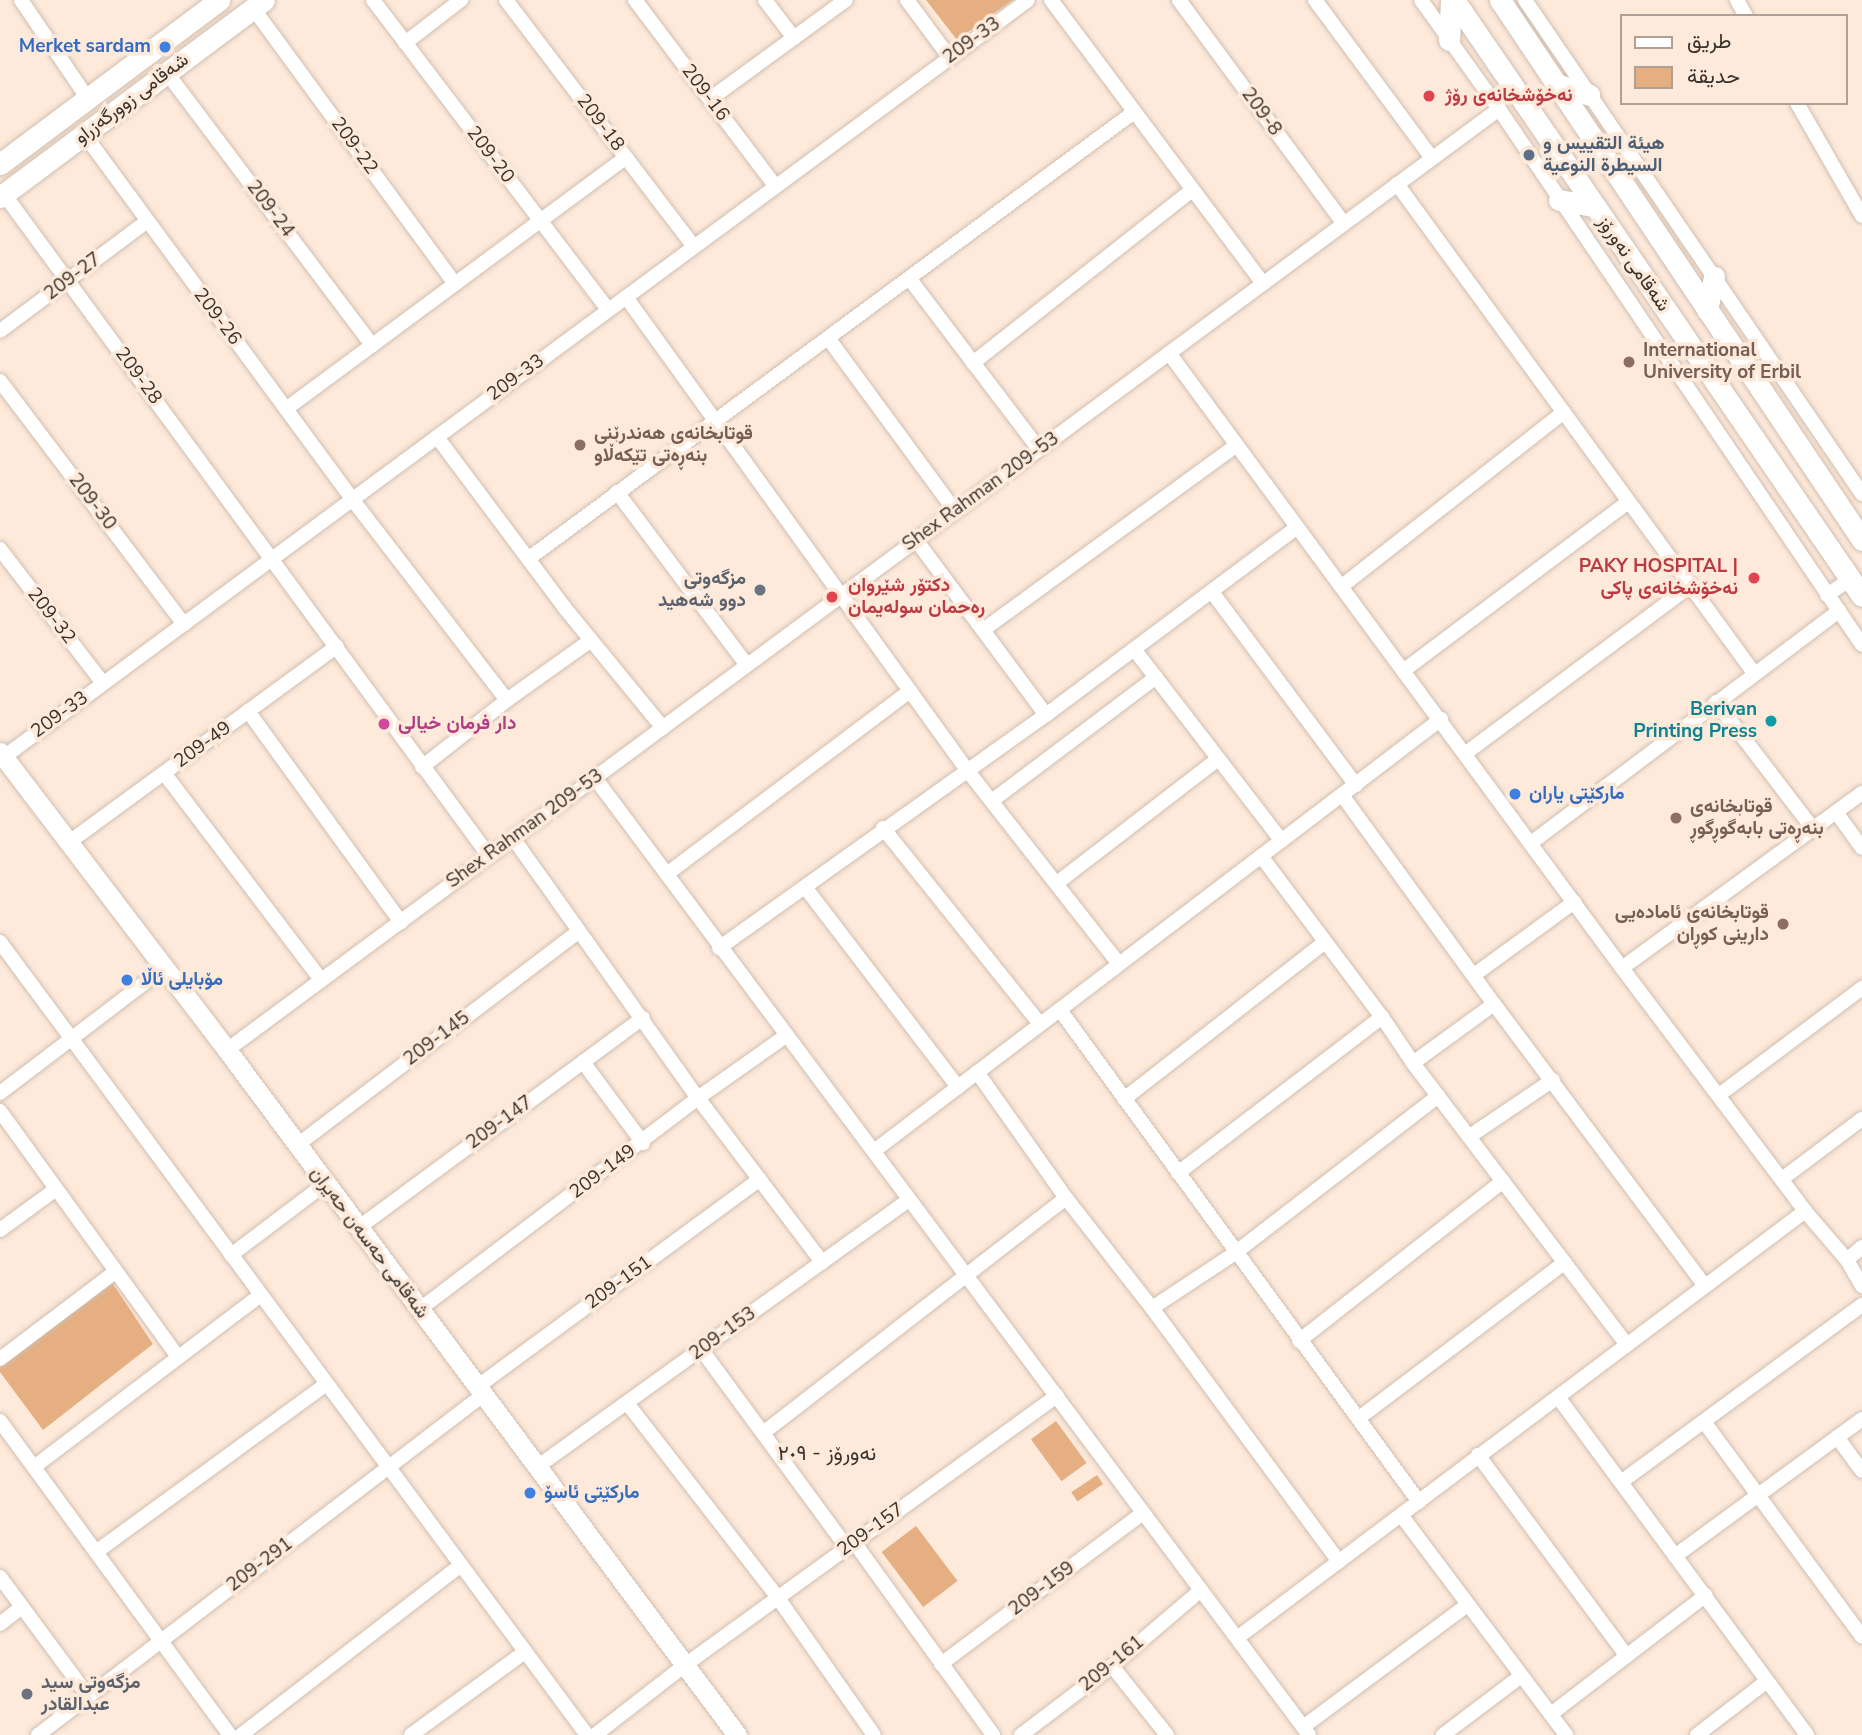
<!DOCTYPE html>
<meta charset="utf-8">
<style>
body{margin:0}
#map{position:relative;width:1862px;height:1735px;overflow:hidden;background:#fdeadb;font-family:"Nunito Sans",Vazirmatn,sans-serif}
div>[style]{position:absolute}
.green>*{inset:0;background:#e5af82;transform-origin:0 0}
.roads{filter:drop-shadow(0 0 2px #d1bfb0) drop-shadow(0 0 2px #d1bfb0)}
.street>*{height:14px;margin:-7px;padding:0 7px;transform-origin:7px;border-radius:7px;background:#fff}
.secondary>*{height:19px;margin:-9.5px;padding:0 9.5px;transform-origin:9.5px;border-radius:9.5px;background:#fff}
.primary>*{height:21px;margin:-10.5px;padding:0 10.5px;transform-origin:10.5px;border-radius:10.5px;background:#fff}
.dots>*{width:19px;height:19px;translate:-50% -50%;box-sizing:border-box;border:4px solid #fdeadb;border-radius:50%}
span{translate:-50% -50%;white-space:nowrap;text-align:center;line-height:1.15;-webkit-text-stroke:7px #fdeadb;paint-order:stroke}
.street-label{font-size:19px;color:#39322c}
.shop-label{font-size:19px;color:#366cbe;font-weight:700}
.right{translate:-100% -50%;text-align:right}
.left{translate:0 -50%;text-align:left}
.health-label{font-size:19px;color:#be3a42;font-weight:700}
.service-label{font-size:19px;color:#4e5e75;font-weight:700}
.education-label{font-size:19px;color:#785e54;font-weight:700}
.worship-label{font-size:19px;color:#5b616d;font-weight:700}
.culture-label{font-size:19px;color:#0d838f;font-weight:700}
.hotel-label{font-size:19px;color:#b23c85;font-weight:700}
.neighbourhood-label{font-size:21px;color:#39322c}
.legend{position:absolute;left:1620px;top:14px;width:228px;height:91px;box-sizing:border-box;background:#fdeadb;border:2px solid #afa095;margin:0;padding:9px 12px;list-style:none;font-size:21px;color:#39322c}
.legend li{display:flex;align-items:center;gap:14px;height:35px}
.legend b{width:35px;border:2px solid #afa095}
</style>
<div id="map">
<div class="green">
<div style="clip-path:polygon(926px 0,1013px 0,957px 40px)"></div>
<div style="clip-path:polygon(111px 1281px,153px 1344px,43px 1430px,0 1372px,0 1363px)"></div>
<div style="left:1056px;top:1421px;width:52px;height:31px;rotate:54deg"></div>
<div style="left:1097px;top:1475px;width:11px;height:31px;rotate:56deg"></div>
<div style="left:916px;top:1526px;width:69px;height:43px;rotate:53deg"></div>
</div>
<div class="roads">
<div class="street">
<div style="left:21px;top:0;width:120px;rotate:55.9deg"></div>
<div style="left:373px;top:0;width:389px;rotate:52.8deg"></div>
<div style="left:506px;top:0;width:310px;rotate:52.7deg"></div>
<div style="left:635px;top:0;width:233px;rotate:53deg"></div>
<div style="left:765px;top:0;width:48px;rotate:52.7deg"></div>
<div style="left:907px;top:0;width:72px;rotate:53.4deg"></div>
<div style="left:1051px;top:0;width:354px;rotate:53.2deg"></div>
<div style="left:1179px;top:0;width:278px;rotate:53.6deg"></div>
<div style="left:1315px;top:0;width:197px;rotate:53.5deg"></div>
<div style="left:1421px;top:0;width:134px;rotate:54.4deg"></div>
<div style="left:1499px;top:109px;width:647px;rotate:55.89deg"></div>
<div style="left:1525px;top:0;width:598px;rotate:55.7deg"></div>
<div style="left:1737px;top:0;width:18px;rotate:61deg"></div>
<div style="left:253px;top:8px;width:342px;rotate:53.8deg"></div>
<div style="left:405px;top:43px;width:71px;rotate:-37.5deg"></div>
<div style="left:167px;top:73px;width:341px;rotate:53deg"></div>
<div style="left:710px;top:99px;width:168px;rotate:-36.1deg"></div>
<div style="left:1797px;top:103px;width:130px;rotate:60.1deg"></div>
<div style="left:84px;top:134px;width:453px;rotate:53.7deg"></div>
<div style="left:352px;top:499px;width:254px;rotate:52.4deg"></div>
<div style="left:1397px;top:184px;width:605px;rotate:53.87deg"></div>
<div style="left:4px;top:194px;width:821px;rotate:53.77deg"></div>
<div style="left:909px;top:278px;width:215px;rotate:52.8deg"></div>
<div style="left:626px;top:297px;width:583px;rotate:54.21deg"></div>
<div style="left:967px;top:770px;width:246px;rotate:51.9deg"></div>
<div style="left:0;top:331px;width:182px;rotate:-36.7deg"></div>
<div style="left:828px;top:338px;width:215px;rotate:53.7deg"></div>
<div style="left:1169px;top:353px;width:764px;rotate:53.63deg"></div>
<div style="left:1622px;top:968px;width:304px;rotate:53deg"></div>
<div style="left:1805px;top:1211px;width:65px;rotate:49.4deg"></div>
<div style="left:1847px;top:1260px;width:30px;rotate:60deg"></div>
<div style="left:973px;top:363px;width:279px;rotate:-38.3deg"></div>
<div style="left:0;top:381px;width:305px;rotate:52.9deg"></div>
<div style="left:286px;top:409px;width:423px;rotate:-36.5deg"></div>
<div style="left:437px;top:437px;width:212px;rotate:53.2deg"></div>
<div style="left:564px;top:607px;width:156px;rotate:50.7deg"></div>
<div style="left:617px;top:492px;width:215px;rotate:53.1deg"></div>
<div style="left:916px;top:540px;width:218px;rotate:53.4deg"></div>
<div style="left:0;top:549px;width:169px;rotate:52.5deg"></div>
<div style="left:528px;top:559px;width:753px;rotate:-36.41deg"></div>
<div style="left:1342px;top:586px;width:282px;rotate:-38.1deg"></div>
<div style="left:1212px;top:592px;width:241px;rotate:53.3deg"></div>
<div style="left:1827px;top:595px;width:29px;rotate:-34deg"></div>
<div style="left:983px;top:630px;width:312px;rotate:-36.1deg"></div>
<div style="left:1134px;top:649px;width:241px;rotate:52.4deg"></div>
<div style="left:1403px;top:671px;width:281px;rotate:-36.9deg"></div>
<div style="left:1716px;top:702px;width:160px;rotate:52.6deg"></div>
<div style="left:248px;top:711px;width:261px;rotate:54.1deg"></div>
<div style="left:1466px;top:753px;width:281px;rotate:-36.7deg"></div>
<div style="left:4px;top:757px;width:1273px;rotate:-36.47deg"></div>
<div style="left:422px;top:767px;width:108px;rotate:-38.2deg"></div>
<div style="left:507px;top:700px;width:103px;rotate:-35.5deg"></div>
<div style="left:164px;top:773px;width:260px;rotate:52.8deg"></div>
<div style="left:595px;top:778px;width:1194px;rotate:53.27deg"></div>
<div style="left:1342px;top:795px;width:258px;rotate:54deg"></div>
<div style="left:1494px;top:1004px;width:352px;rotate:53.2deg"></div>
<div style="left:993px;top:800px;width:204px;rotate:-37deg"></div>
<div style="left:1836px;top:812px;width:44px;rotate:54.2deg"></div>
<div style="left:883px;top:828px;width:251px;rotate:51.3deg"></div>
<div style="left:513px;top:838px;width:319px;rotate:54.6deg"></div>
<div style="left:698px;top:1098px;width:206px;rotate:52.9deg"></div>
<div style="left:68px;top:843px;width:333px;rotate:-36.2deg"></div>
<div style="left:1531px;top:843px;width:386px;rotate:-37deg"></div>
<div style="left:1261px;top:856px;width:201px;rotate:53.1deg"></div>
<div style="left:1382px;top:1017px;width:55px;rotate:56deg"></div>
<div style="left:1413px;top:1063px;width:354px;rotate:52.8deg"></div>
<div style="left:667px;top:874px;width:304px;rotate:-37deg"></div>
<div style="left:1057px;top:883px;width:203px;rotate:-37.6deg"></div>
<div style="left:805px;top:887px;width:252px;rotate:52.6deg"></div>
<div style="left:0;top:942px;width:987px;rotate:53.49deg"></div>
<div style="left:719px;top:948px;width:402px;rotate:-35.5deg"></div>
<div style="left:1046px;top:715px;width:312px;rotate:-36.8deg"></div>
<div style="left:1622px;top:968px;width:297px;rotate:-36.1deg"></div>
<div style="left:1474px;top:975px;width:124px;rotate:-36.1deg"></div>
<div style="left:1060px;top:1010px;width:609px;rotate:53.88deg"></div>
<div style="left:227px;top:1050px;width:1582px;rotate:-36.49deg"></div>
<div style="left:583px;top:1062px;width:101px;rotate:53.5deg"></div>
<div style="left:1413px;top:1063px;width:100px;rotate:-36.1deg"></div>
<div style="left:977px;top:1072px;width:154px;rotate:54.8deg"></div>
<div style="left:1066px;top:1198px;width:140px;rotate:52deg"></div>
<div style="left:1152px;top:1308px;width:315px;rotate:53.6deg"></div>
<div style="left:0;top:1093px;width:205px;rotate:-37.3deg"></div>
<div style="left:1719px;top:1095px;width:179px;rotate:-36.8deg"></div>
<div style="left:1124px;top:1099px;width:254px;rotate:-38deg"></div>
<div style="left:0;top:1111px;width:304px;rotate:54.1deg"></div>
<div style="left:1470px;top:1136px;width:100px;rotate:-34deg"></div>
<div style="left:296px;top:1146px;width:355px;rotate:-37.2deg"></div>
<div style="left:874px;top:1151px;width:713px;rotate:-37.3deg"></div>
<div style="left:1178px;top:1173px;width:257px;rotate:-37.4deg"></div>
<div style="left:1782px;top:1179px;width:100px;rotate:-36.9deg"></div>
<div style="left:358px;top:1228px;width:354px;rotate:-36.4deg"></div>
<div style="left:0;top:1230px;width:69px;rotate:-36.2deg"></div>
<div style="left:231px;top:1255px;width:118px;rotate:-37.1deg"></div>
<div style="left:1847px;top:1260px;width:20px;rotate:-41deg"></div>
<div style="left:1152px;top:1308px;width:100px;rotate:-33.5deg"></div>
<div style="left:1235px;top:1253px;width:257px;rotate:-37.7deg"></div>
<div style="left:420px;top:1309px;width:349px;rotate:-37.2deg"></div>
<div style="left:698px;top:1098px;width:109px;rotate:-35.3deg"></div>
<div style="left:1299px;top:1341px;width:259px;rotate:-38.1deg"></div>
<div style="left:701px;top:1349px;width:247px;rotate:53.7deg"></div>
<div style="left:0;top:1359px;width:144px;rotate:-37.1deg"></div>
<div style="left:477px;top:1387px;width:351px;rotate:-36.3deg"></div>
<div style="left:1558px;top:1397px;width:420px;rotate:53.6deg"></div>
<div style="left:627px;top:1403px;width:247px;rotate:52.2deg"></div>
<div style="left:778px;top:1598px;width:167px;rotate:55deg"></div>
<div style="left:1359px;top:1418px;width:258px;rotate:-37.1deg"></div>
<div style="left:0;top:1421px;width:389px;rotate:53.8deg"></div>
<div style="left:1705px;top:1423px;width:265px;rotate:53.7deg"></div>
<div style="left:763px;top:1433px;width:383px;rotate:-37.8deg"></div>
<div style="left:1837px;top:1437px;width:42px;rotate:53.7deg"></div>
<div style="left:1478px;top:1455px;width:249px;rotate:53.5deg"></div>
<div style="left:34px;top:1467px;width:285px;rotate:-37.2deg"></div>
<div style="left:537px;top:1467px;width:457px;rotate:-35.7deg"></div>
<div style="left:1621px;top:1482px;width:299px;rotate:-36.3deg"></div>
<div style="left:1401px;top:1515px;width:275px;rotate:53.1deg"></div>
<div style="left:854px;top:1542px;width:238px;rotate:54.2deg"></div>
<div style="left:96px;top:1552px;width:285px;rotate:-36.1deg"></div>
<div style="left:1675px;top:1556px;width:232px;rotate:-36.2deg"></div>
<div style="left:0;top:1577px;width:148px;rotate:53.5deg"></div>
<div style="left:0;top:1624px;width:28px;rotate:-38deg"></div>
<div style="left:1237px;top:1638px;width:711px;rotate:-36.93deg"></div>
<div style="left:941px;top:1664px;width:252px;rotate:-36.8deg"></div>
<div style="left:1112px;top:1666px;width:88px;rotate:51.4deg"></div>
<div style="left:1551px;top:1714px;width:195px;rotate:-37.5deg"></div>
<div style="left:1303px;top:1727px;width:204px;rotate:-36.6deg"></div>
<div style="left:38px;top:1735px;width:560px;rotate:-37.38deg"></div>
<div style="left:241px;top:1735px;width:278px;rotate:-37.7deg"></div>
<div style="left:411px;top:1735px;width:141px;rotate:-36.1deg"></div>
<div style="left:595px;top:1735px;width:114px;rotate:-37.9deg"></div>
<div style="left:685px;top:1665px;width:459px;rotate:-35.9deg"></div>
<div style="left:1021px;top:1735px;width:114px;rotate:-37.2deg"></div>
<div style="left:1112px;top:1666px;width:117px;rotate:-40.5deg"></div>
<div style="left:1443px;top:1735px;width:98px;rotate:-37.1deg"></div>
<div style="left:1697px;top:1735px;width:88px;rotate:-37.6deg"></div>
</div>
<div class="secondary">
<div style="left:0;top:752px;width:375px;rotate:52.7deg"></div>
<div style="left:227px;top:1050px;width:854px;rotate:53.33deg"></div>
</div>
<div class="primary">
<div style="left:1454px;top:0;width:722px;rotate:55.61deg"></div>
<div style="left:1500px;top:0;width:650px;rotate:56.16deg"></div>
<div style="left:1449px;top:40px;width:40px;rotate:-87.1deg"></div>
<div style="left:1556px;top:84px;width:35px;rotate:18deg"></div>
<div style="left:0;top:164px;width:274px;rotate:-36.8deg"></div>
<div style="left:0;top:197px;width:329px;rotate:-36.7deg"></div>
<div style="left:1559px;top:200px;width:34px;rotate:10deg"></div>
<div style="left:1707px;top:310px;width:34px;rotate:-78deg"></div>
</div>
</div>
<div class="dots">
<div style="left:165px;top:47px;background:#3f7fe0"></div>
<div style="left:1429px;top:96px;background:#e0444e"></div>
<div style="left:1529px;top:155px;background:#5c6f8a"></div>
<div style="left:1629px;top:362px;background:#8d6e63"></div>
<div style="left:580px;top:445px;background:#8d6e63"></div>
<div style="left:1754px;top:578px;background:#e0444e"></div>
<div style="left:760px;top:590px;background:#6b7280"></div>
<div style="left:832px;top:597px;background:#e0444e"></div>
<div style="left:1771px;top:721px;background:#0f9aa8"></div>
<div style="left:384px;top:724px;background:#d1479c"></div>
<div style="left:1515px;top:794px;background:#3f7fe0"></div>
<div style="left:1676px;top:818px;background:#8d6e63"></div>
<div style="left:1783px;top:924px;background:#8d6e63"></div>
<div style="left:127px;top:980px;background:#3f7fe0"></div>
<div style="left:530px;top:1493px;background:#3f7fe0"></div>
<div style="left:27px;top:1694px;background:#6b7280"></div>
</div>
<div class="street-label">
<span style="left:972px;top:41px;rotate:-36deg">209-33</span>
<span style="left:705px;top:93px;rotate:53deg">209-16</span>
<span style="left:132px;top:99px;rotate:-37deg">شەقامی زوورگەزراو</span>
<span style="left:1261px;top:112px;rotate:54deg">209-8</span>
<span style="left:600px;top:123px;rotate:53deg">209-18</span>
<span style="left:354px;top:146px;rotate:54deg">209-22</span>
<span style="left:490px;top:155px;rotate:53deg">209-20</span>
<span style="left:270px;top:209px;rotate:53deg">209-24</span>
<span style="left:1633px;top:264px;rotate:55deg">شەقامی نەورۆز</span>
<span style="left:73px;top:277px;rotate:-37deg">209-27</span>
<span style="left:217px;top:317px;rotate:53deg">209-26</span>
<span style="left:138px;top:376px;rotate:54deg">209-28</span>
<span style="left:516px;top:378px;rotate:-36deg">209-33</span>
<span style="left:981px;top:492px;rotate:-36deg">Shex Rahman 209-53</span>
<span style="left:92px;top:502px;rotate:53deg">209-30</span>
<span style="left:51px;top:616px;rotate:52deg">209-32</span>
<span style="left:60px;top:715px;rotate:-36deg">209-33</span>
<span style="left:203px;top:745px;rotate:-36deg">209-49</span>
<span style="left:525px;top:829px;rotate:-36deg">Shex Rahman 209-53</span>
<span style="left:437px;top:1039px;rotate:-37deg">209-145</span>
<span style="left:500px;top:1123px;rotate:-36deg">209-147</span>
<span style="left:603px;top:1172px;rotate:-37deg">209-149</span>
<span style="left:369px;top:1243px;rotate:53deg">شەقامی حەسەن حەیران</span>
<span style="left:619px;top:1283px;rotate:-36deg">209-151</span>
<span style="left:723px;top:1334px;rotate:-36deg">209-153</span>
<span style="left:871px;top:1530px;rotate:-36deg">209-157</span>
<span style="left:260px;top:1565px;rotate:-37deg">209-291</span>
<span style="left:1042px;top:1589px;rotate:-37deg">209-159</span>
<span style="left:1112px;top:1664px;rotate:-39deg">209-161</span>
</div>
<div class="shop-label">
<span class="right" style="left:151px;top:47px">Merket sardam</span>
<span class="left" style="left:1529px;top:794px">مارکێتی یاران</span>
<span class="left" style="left:141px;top:980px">مۆبایلی ئاڵا</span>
<span class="left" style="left:544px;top:1493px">مارکێتی ئاسۆ</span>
</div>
<div class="health-label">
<span class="left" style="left:1445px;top:96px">نەخۆشخانەی رۆژ</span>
<span class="right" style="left:1738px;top:578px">PAKY HOSPITAL |<br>نەخۆشخانەی پاکی</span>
<span class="left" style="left:848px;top:597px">دکتۆر شێروان<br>رەحمان سولەیمان</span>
</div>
<div class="service-label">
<span class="left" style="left:1543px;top:155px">هيئة التقييس و<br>السيطرة النوعية</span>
</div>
<div class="education-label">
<span class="left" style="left:1643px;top:362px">International<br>University of Erbil</span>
<span class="left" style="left:594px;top:445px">قوتابخانەی هەندرێنی<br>بنەڕەتی تێکەڵاو</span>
<span class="left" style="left:1690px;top:818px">قوتابخانەی<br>بنەڕەتی بابەگوڕگوڕ</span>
<span class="right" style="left:1769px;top:924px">قوتابخانەی ئامادەیی<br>دارینی کوڕان</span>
</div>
<div class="worship-label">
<span class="right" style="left:746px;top:590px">مزگەوتی<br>دوو شەهید</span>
<span class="left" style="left:41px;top:1694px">مزگەوتی سید<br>عبدالقادر</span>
</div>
<div class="culture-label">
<span class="right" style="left:1757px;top:721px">Berivan<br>Printing Press</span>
</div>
<div class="hotel-label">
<span class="left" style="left:398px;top:724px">دار فرمان خیالی</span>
</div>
<div class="neighbourhood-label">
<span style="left:827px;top:1453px">نەورۆز - ٢٠٩</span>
</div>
<ul class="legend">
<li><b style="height:9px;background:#fff"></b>طريق</li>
<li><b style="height:19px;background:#e5af82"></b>حديقة</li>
</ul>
</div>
